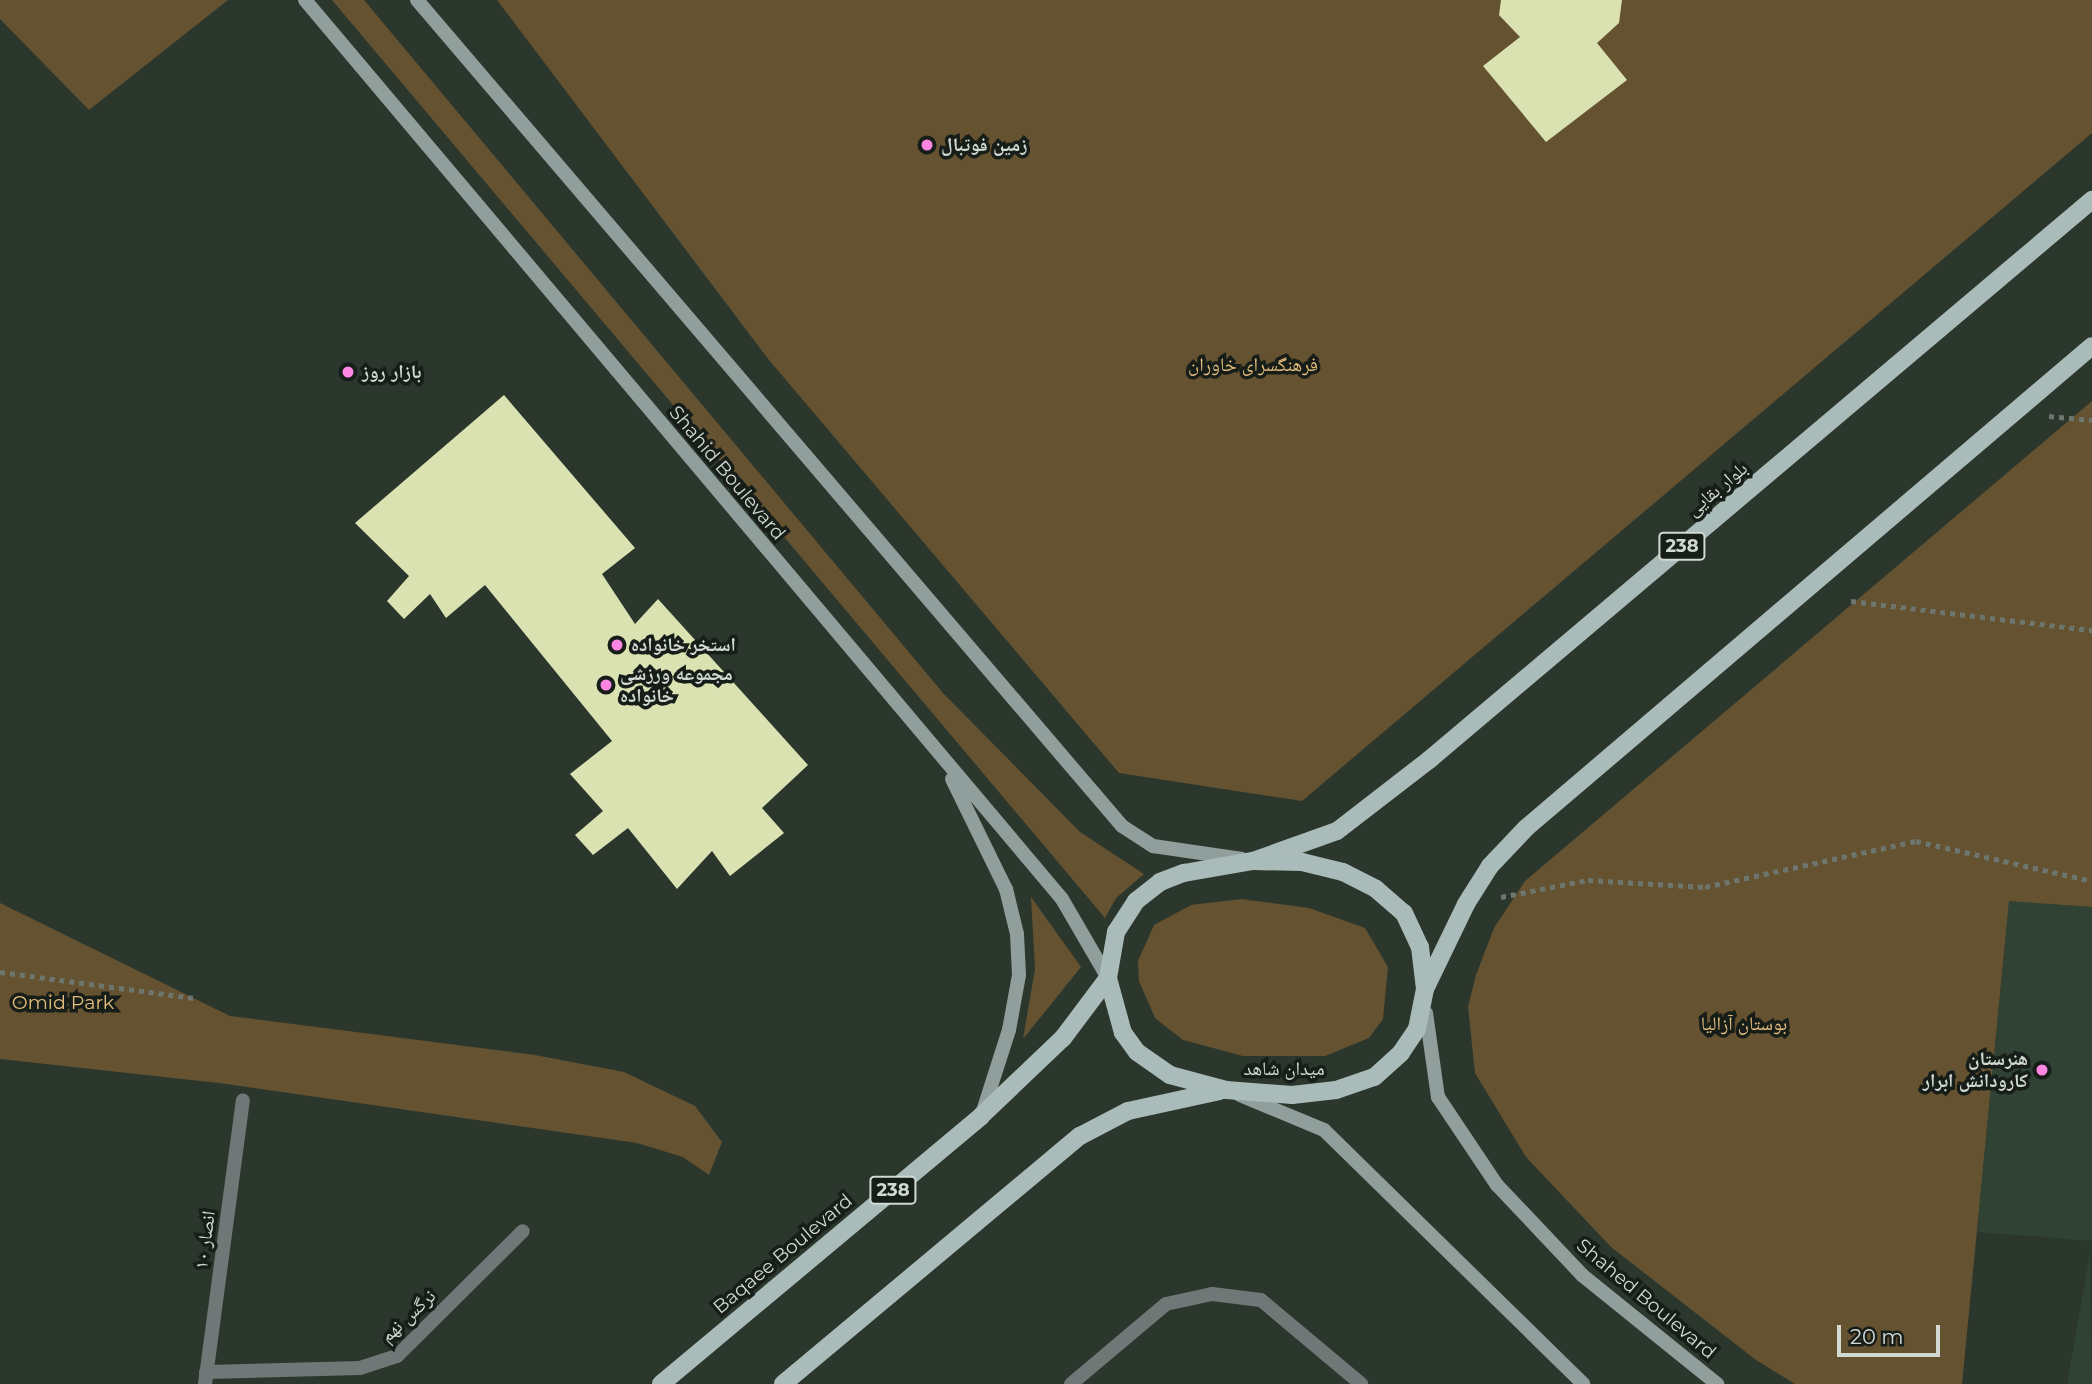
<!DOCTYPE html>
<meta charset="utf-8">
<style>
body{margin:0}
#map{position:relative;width:2092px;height:1384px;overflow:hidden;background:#2b372d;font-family:Montserrat,"Noto Naskh Arabic",sans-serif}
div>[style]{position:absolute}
.built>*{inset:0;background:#304234}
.green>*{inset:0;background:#655230}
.building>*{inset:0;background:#dae2b2}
.path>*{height:4.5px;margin-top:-2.25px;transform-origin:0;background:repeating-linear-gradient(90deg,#6c766e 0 5px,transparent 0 10px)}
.minor>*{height:14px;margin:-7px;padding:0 7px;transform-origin:7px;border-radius:7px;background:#6f7877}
.secondary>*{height:14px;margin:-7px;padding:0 7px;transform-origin:7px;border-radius:7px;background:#909f9c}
.primary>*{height:18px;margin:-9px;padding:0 9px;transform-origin:9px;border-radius:9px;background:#aabcb9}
.dots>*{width:19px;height:19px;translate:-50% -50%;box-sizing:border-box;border:4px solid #171d18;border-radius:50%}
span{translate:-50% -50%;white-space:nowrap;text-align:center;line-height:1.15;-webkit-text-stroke:7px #171d18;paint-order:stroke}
.shield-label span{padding:2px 5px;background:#171d18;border:2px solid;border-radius:5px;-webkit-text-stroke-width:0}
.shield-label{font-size:18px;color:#d1d9d2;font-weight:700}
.poi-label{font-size:19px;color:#d1d9d2;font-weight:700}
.left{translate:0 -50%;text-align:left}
.right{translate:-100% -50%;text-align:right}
.park-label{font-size:19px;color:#e3bd7c}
.street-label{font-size:19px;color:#d1d9d2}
.scale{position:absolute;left:1837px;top:1325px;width:103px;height:32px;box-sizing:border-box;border:4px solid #d1d9d2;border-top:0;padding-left:9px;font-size:21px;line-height:24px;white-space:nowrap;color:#d1d9d2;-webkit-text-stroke:5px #171d18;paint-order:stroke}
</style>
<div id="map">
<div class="built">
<div style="clip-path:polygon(2009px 901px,2092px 907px,2092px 1241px,1977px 1232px)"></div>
<div style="clip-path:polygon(2090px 1253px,2092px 1384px,2067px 1384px)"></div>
</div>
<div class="green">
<div style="clip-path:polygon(0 0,228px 0,89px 110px,0 19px)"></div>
<div style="clip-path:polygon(332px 0,364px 0,943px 693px,1080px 832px,1144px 874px,1116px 898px,1105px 918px)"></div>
<div style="clip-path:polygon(497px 0,2092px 0,2092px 133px,1302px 801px,1119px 773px,769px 360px)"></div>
<div style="clip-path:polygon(2092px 401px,2092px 907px,2009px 901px,1962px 1384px,1795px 1384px,1756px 1360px,1611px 1247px,1526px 1157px,1475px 1073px,1468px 1007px,1476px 975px,1494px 928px,1525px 881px)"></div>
<div style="clip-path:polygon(1031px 897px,1081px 967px,1023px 1039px,1035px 969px)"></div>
<div style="clip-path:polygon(1241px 899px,1309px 908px,1365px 928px,1388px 967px,1383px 1019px,1369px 1038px,1325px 1056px,1243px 1056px,1183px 1040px,1155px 1018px,1139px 981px,1138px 961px,1154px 925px,1191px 905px)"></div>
<div style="clip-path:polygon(0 903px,230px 1016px,535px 1055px,624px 1072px,695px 1106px,722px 1142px,709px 1175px,683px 1157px,637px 1143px,219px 1083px,0 1059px)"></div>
</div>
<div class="building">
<div style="clip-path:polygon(1501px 0,1622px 0,1619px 23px,1597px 43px,1627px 80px,1546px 142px,1483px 66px,1520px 37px,1499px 15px)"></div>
<div style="clip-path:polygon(504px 395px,635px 548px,602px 574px,635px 624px,658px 599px,808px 765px,762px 808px,784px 833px,730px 876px,712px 851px,677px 889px,628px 828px,593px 855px,575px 835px,603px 811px,570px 774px,612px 741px,485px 585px,446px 618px,430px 594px,404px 619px,387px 601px,409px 576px,355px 523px)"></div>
</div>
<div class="path">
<div style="left:2049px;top:416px;width:43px;rotate:5.3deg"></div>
<div style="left:1851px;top:601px;width:243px;rotate:6.9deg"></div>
<div style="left:1501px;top:897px;width:89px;rotate:-11.1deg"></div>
<div style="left:1588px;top:880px;width:117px;rotate:3.4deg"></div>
<div style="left:1705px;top:887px;width:216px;rotate:-12.3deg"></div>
<div style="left:1916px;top:841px;width:180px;rotate:12.8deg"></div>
<div style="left:0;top:972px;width:196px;rotate:7.6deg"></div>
</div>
<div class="minor">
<div style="left:206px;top:1372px;width:154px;rotate:-1.5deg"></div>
<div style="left:360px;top:1368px;width:39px;rotate:-18deg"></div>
<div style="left:397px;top:1356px;width:177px;rotate:-44.8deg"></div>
<div style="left:205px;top:1384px;width:286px;rotate:-82.4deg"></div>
<div style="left:1071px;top:1384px;width:124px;rotate:-40.1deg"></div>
<div style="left:1166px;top:1304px;width:47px;rotate:-12.3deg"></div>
<div style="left:1212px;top:1294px;width:49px;rotate:7deg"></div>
<div style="left:1261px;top:1300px;width:131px;rotate:40deg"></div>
</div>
<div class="secondary">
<div style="left:305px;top:0;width:1175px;rotate:49.9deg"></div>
<div style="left:1062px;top:899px;width:91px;rotate:59.8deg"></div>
<div style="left:417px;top:0;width:1086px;rotate:49.52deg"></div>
<div style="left:1122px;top:826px;width:37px;rotate:33deg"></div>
<div style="left:1153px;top:846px;width:90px;rotate:8.3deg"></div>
<div style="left:952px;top:779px;width:123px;rotate:63.9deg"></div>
<div style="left:1006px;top:889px;width:46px;rotate:76.3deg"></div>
<div style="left:1017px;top:934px;width:41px;rotate:87.2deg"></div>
<div style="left:1019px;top:975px;width:56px;rotate:100.3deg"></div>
<div style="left:1009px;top:1030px;width:88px;rotate:107.8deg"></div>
<div style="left:1426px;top:1013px;width:85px;rotate:81.9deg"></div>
<div style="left:1438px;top:1097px;width:106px;rotate:56.2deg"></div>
<div style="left:1497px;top:1185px;width:124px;rotate:46.6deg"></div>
<div style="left:1582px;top:1275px;width:174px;rotate:38.9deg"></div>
<div style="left:1240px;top:1095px;width:91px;rotate:22.6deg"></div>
<div style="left:1324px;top:1130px;width:363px;rotate:44.4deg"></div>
</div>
<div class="primary">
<div style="left:1253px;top:861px;width:89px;rotate:-19.7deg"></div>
<div style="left:1337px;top:831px;width:116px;rotate:-37.7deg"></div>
<div style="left:1429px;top:760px;width:868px;rotate:-40.19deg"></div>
<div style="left:1253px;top:861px;width:49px;rotate:1.2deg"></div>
<div style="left:1302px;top:862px;width:42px;rotate:13.7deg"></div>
<div style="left:1343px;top:872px;width:37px;rotate:27deg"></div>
<div style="left:1376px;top:889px;width:37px;rotate:41deg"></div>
<div style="left:1404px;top:913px;width:38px;rotate:65deg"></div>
<div style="left:1420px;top:947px;width:42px;rotate:83.2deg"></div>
<div style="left:1425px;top:989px;width:41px;rotate:101.3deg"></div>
<div style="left:1417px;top:1029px;width:29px;rotate:124deg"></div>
<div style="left:1401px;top:1053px;width:36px;rotate:138deg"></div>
<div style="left:1374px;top:1077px;width:40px;rotate:161.1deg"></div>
<div style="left:1336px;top:1090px;width:44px;rotate:173.5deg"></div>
<div style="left:1292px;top:1095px;width:66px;rotate:-175.7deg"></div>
<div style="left:1226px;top:1090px;width:58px;rotate:-165deg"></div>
<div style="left:1170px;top:1075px;width:40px;rotate:-145.1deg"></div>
<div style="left:1137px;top:1052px;width:24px;rotate:-126deg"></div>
<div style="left:1123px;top:1033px;width:57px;rotate:-105.3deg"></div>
<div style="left:1108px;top:978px;width:47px;rotate:-80.1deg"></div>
<div style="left:1116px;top:932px;width:37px;rotate:-57deg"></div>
<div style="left:1136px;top:901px;width:31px;rotate:-38deg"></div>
<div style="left:1160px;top:882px;width:26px;rotate:-21deg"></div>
<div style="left:1184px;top:873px;width:70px;rotate:-9.9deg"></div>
<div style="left:1425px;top:989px;width:94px;rotate:-64.2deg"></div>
<div style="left:1466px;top:904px;width:45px;rotate:-57.7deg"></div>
<div style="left:1490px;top:866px;width:52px;rotate:-46.5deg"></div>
<div style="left:1526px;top:828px;width:743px;rotate:-40.42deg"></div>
<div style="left:661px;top:1384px;width:417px;rotate:-39.9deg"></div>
<div style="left:981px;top:1116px;width:113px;rotate:-43.6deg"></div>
<div style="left:1063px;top:1038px;width:75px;rotate:-53.1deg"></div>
<div style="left:783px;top:1384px;width:387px;rotate:-39.9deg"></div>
<div style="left:1080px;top:1136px;width:54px;rotate:-27.5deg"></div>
<div style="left:1128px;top:1111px;width:94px;rotate:-12.3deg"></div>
</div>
<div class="dots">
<div style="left:927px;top:145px;background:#fd86e3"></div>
<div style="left:348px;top:372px;background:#fd86e3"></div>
<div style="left:617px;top:645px;background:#fd86e3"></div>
<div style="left:606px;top:685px;background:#fd86e3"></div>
<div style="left:2042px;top:1070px;background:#fd86e3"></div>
</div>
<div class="shield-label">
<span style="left:1682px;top:546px">238</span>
<span style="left:893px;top:1190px">238</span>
</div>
<div class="poi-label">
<span class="left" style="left:941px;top:145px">زمین فوتبال</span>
<span class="left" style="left:362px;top:372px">بازار روز</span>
<span class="left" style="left:631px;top:645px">استخر خانواده</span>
<span class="left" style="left:620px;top:685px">مجموعه ورزشی<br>خانواده</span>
<span class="right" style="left:2028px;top:1070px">هنرستان<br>کارودانش ابرار</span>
</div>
<div class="park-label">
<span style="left:1253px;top:365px">فرهنگسرای خاوران</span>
<span style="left:63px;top:1003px">Omid Park</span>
<span style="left:1744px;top:1024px">بوستان آزالیا</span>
</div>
<div class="street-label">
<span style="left:727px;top:473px;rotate:50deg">Shahid Boulevard</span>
<span style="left:1717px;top:489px;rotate:-40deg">بلوار بقایی</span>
<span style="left:1284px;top:1069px">میدان شاهد</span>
<span style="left:205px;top:1240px;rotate:-82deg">انصار ۱۰</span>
<span style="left:783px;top:1254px;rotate:-40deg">Baqaee Boulevard</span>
<span style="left:1646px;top:1299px;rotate:40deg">Shahed Boulevard</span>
<span style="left:408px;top:1316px;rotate:-43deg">نرگس نهم</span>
</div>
<div class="scale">20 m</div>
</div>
